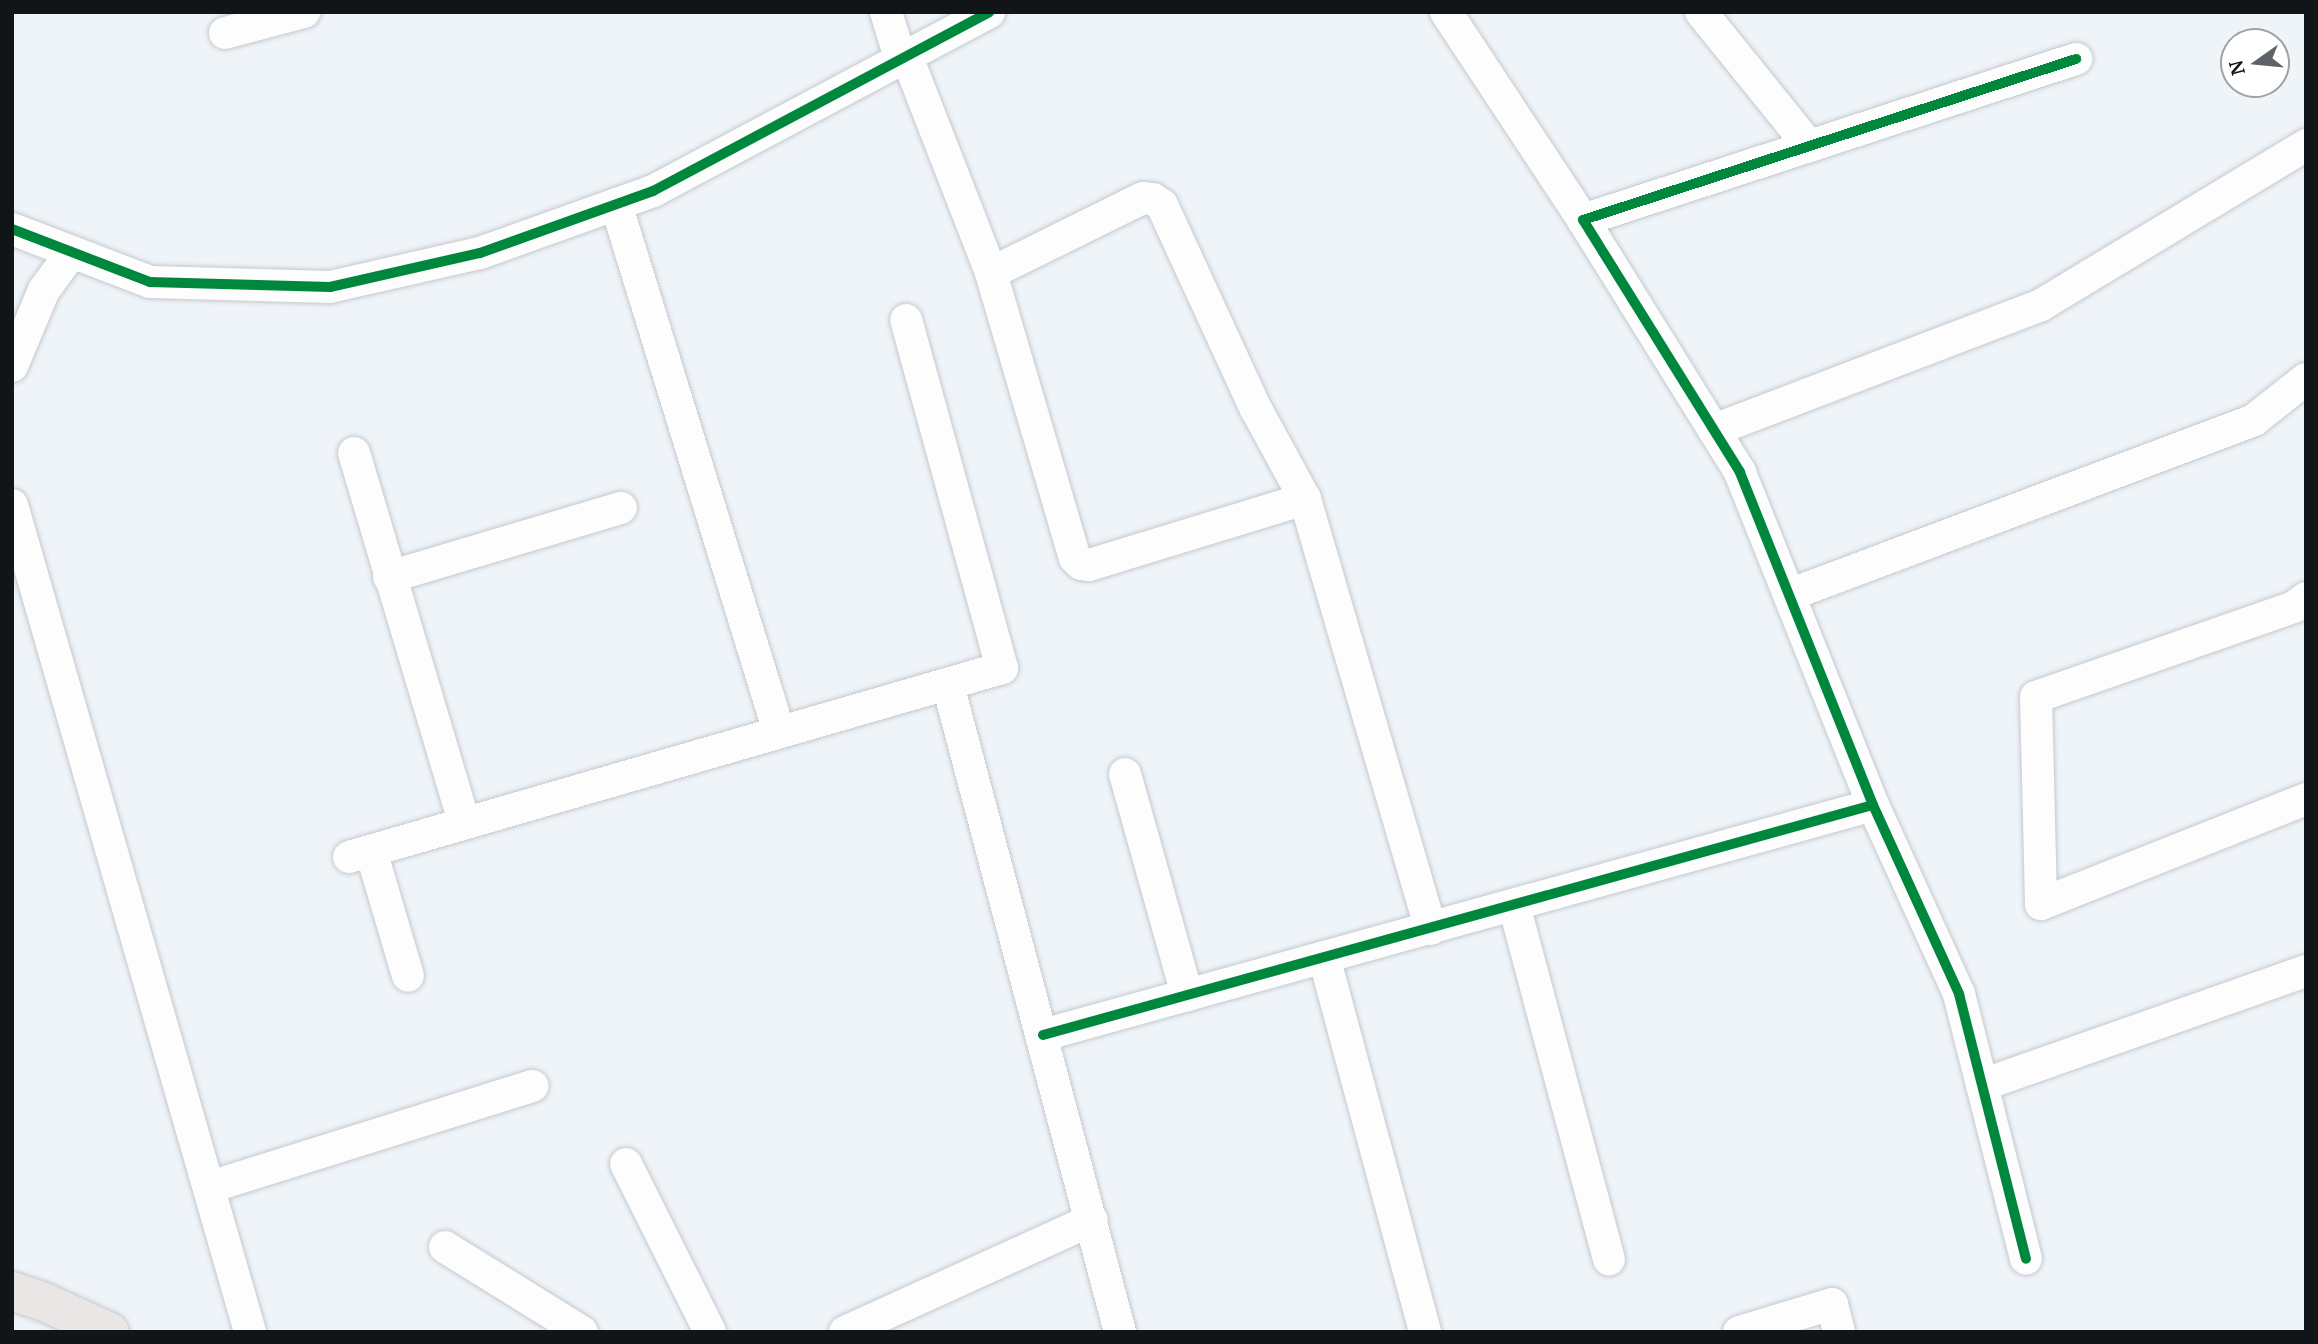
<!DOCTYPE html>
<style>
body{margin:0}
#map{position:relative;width:2318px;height:1344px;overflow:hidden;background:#eff4f9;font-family:"PT Serif",serif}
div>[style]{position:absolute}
.roads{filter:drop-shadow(0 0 2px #c5c9cc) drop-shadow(0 0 2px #c5c9cc)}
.minor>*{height:32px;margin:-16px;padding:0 16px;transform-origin:16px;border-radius:16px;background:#fdfdfe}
.primary>*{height:38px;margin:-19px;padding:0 19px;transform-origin:19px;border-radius:19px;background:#ebe6e6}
.cycleway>*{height:10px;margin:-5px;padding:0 5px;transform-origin:5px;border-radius:5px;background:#00873e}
span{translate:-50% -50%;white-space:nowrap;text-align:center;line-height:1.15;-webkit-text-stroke:5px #fff;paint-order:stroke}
.frame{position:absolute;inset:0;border:14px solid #121518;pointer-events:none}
.north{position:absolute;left:2220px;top:28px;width:70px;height:70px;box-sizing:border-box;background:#fff;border:2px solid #a0a1a3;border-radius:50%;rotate:255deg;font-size:19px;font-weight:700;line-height:28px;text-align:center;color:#121518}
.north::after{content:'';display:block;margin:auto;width:24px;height:32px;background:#5f6367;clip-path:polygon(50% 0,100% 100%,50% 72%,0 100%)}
</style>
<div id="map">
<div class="roads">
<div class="minor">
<div style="left:886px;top:12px;width:51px;rotate:73deg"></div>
<div style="left:1446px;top:12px;width:249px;rotate:56.6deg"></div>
<div style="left:1701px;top:12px;width:172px;rotate:51.1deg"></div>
<div style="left:225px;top:33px;width:82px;rotate:-14.9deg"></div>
<div style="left:907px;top:57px;width:232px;rotate:68.7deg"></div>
<div style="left:991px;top:273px;width:297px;rotate:73.6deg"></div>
<div style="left:1075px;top:558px;width:8px;rotate:45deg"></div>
<div style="left:1081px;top:564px;width:8px;rotate:7deg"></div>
<div style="left:1089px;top:565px;width:226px;rotate:-17deg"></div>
<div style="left:616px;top:204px;width:553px;rotate:72.84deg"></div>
<div style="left:12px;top:229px;width:148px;rotate:21deg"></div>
<div style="left:150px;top:282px;width:180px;rotate:1.6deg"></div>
<div style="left:330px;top:287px;width:154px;rotate:-12.8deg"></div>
<div style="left:480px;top:253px;width:184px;rotate:-19.7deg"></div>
<div style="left:653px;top:191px;width:381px;rotate:-28deg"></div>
<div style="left:991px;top:273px;width:169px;rotate:-26.3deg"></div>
<div style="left:1143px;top:198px;width:10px;rotate:6deg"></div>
<div style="left:1153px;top:199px;width:11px;rotate:34deg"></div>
<div style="left:1162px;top:205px;width:225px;rotate:65.3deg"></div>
<div style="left:1256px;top:409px;width:102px;rotate:61.4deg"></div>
<div style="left:1305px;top:499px;width:448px;rotate:73.7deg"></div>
<div style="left:12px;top:366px;width:82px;rotate:-67.2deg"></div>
<div style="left:44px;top:290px;width:47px;rotate:-53.6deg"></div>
<div style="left:1714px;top:430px;width:350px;rotate:-20.9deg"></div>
<div style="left:2041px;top:305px;width:310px;rotate:-31.1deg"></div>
<div style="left:354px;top:453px;width:385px;rotate:73.4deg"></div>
<div style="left:12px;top:505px;width:861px;rotate:73.94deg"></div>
<div style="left:389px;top:577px;width:242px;rotate:-16.6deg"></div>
<div style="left:1789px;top:595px;width:497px;rotate:-20.6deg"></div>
<div style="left:2254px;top:420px;width:66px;rotate:-38.3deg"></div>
<div style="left:2306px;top:598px;width:15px;rotate:143deg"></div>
<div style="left:2294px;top:607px;width:273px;rotate:160.8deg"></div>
<div style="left:2036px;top:697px;width:207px;rotate:88.6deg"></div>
<div style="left:2041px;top:904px;width:285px;rotate:-21.6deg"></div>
<div style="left:948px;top:685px;width:669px;rotate:75.11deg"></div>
<div style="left:1125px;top:774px;width:230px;rotate:74.3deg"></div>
<div style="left:1873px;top:805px;width:359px;rotate:-111.8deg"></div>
<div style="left:1740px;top:472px;width:297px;rotate:-121.9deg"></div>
<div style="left:1583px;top:220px;width:519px;rotate:-18.09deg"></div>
<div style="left:371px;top:851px;width:130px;rotate:73.5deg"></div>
<div style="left:349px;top:857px;width:680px;rotate:-16.14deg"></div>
<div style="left:1002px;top:668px;width:361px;rotate:-105.4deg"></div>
<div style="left:1514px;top:905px;width:367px;rotate:75deg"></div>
<div style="left:1324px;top:957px;width:388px;rotate:74.9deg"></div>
<div style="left:1043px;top:1035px;width:861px;rotate:-15.49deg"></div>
<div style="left:1873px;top:805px;width:208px;rotate:65.5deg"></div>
<div style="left:1959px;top:994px;width:273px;rotate:75.8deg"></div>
<div style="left:1982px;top:1085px;width:343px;rotate:-19.4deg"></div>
<div style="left:626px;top:1164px;width:188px;rotate:63.4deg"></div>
<div style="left:210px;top:1187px;width:338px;rotate:-17.4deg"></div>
<div style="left:445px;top:1247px;width:161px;rotate:31.8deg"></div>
<div style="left:845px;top:1332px;width:271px;rotate:-24.4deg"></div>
<div style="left:1739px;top:1332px;width:97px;rotate:-16.8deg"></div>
<div style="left:1832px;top:1304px;width:29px;rotate:76deg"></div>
</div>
<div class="primary">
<div style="left:12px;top:1291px;width:34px;rotate:19deg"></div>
<div style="left:44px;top:1302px;width:72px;rotate:24.4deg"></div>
</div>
</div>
<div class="cycleway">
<div style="left:12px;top:229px;width:148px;rotate:21deg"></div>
<div style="left:150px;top:282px;width:180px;rotate:1.6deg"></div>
<div style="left:330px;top:287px;width:154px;rotate:-12.8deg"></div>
<div style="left:480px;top:253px;width:184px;rotate:-19.7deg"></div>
<div style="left:653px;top:191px;width:381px;rotate:-28deg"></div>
<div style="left:1873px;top:805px;width:359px;rotate:-111.8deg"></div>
<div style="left:1740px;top:472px;width:297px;rotate:-121.9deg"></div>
<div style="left:1583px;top:220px;width:519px;rotate:-18.09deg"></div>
<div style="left:1043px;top:1035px;width:861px;rotate:-15.49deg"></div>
<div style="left:1873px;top:805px;width:208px;rotate:65.5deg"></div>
<div style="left:1959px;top:994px;width:273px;rotate:75.8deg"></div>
</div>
<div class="frame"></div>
<div class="north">N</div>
</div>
